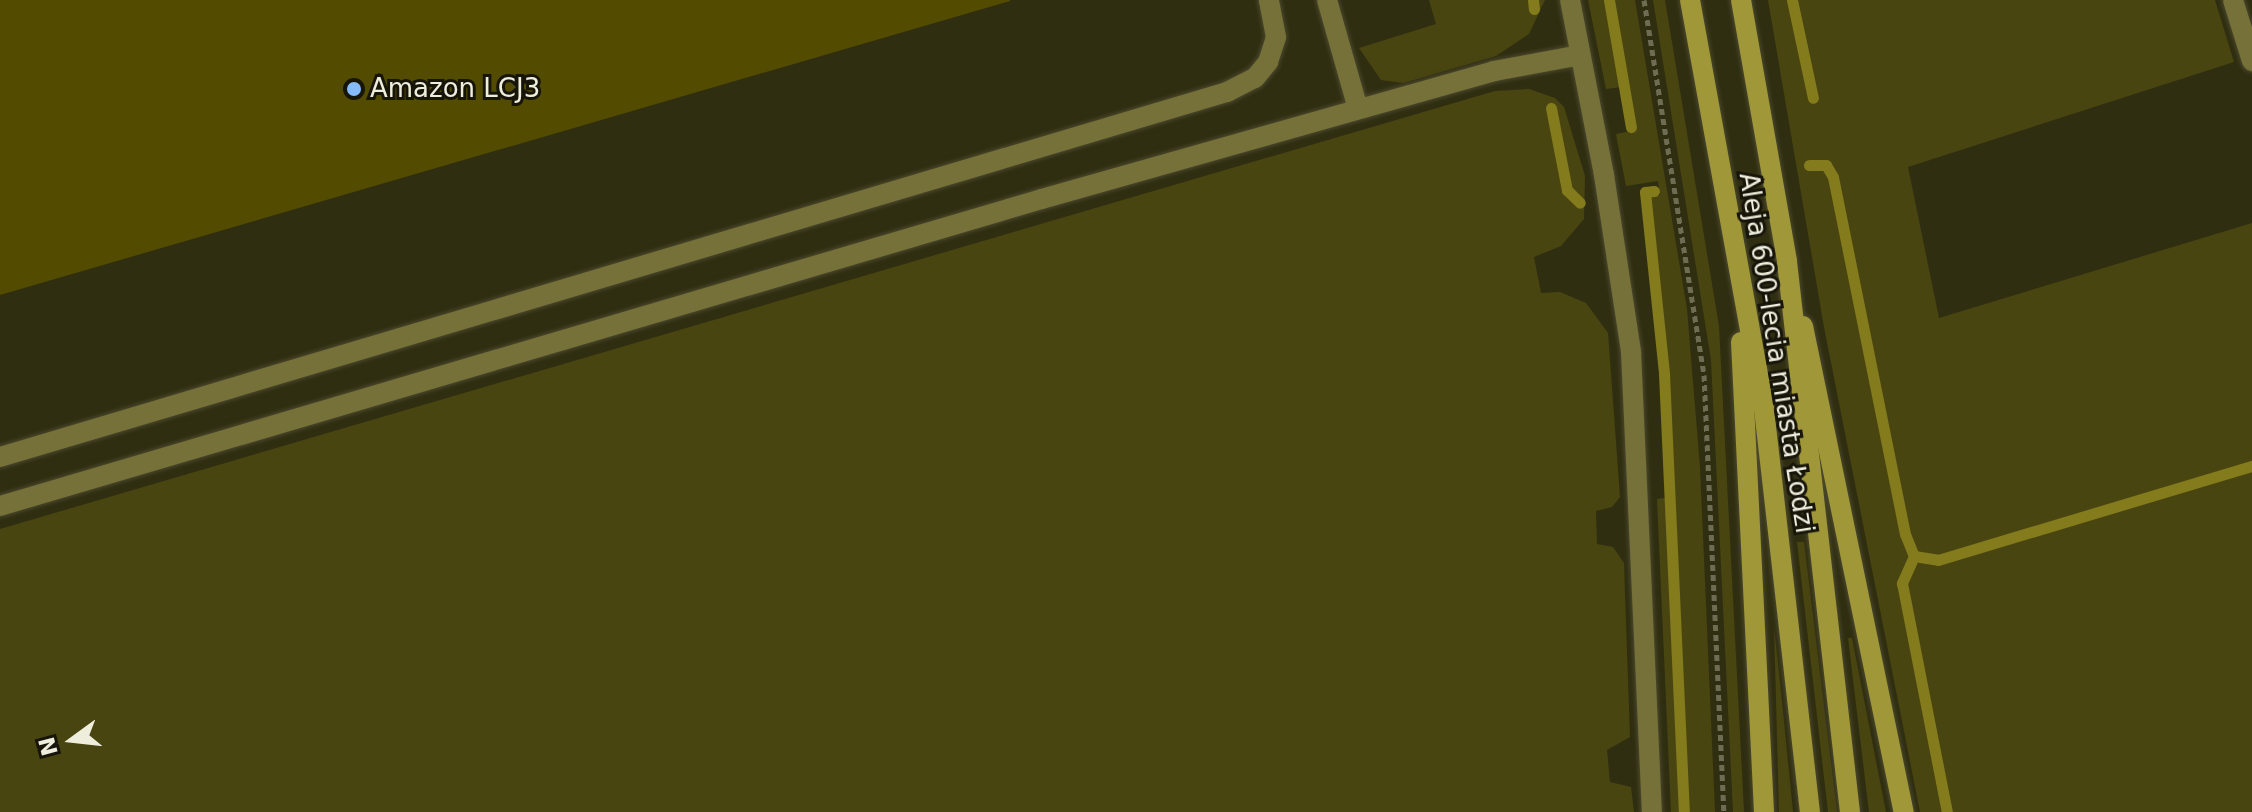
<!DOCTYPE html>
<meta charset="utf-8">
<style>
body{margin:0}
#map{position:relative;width:2252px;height:812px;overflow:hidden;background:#302e11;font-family:"DejaVu Sans",sans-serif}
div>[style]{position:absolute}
.green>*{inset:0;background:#494511}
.stream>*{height:11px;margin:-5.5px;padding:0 5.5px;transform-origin:5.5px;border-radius:5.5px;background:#837b1c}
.building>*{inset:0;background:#534c00}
.path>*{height:5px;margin-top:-2.5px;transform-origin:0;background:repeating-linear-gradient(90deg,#6e6c53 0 6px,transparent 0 10px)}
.roads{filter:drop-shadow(0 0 2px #4b492e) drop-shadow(0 0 2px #4b492e)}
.lane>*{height:20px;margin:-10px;padding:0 10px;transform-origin:10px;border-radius:10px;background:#767139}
.street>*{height:20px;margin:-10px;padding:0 10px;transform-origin:10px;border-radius:10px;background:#767139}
.secondary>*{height:20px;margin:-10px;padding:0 10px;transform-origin:10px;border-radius:10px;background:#a09738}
.dots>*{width:22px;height:22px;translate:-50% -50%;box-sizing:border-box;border:4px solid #171509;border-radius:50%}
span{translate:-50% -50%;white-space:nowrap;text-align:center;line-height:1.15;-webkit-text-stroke:6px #171509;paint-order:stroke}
.poi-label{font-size:26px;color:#efeedd}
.left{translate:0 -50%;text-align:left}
.street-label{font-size:26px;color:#efeedd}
.north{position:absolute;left:32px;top:700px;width:80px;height:80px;-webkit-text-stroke:6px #171509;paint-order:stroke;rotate:255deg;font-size:22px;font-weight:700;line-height:32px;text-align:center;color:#efeedd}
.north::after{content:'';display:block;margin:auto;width:28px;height:36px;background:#efeedd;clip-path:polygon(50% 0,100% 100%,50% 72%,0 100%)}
</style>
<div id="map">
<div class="green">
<div style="clip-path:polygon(1429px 0,1545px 0,1529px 34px,1496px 56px,1403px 83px,1381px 80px,1359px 48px,1436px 24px)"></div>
<div style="clip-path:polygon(1588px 0,1635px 0,1687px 309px,1700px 467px,1715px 812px,1671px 812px,1657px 499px,1672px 497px,1650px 197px,1660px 195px,1658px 181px,1626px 186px,1616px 134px,1636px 130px,1629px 86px,1606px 89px)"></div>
<div style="clip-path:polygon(1653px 0,1665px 0,1719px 326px,1744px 812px,1733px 812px,1711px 360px)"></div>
<div style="clip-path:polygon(1768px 0,2215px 0,2234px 62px,1908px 167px,1939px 318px,2252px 223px,2252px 812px,1920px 812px,1824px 327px)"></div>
<div style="clip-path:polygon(1529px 89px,1555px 98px,1564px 107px,1585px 176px,1584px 219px,1561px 246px,1534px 257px,1541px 293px,1560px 292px,1586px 303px,1608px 333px,1620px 497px,1612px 507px,1596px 511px,1597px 544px,1613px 547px,1624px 563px,1630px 737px,1607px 750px,1610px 782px,1631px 787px,1634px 812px,0 812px,0 529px,1495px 91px)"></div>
<div style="clip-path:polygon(1797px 542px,1804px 542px,1837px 812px,1828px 812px)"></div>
<div style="clip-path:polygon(1774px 626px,1783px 711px,1793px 812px,1779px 812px)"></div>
<div style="clip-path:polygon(1848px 638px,1852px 638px,1886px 812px,1869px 812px)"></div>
</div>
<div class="stream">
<div style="left:1533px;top:0;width:9px;rotate:84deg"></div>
<div style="left:1609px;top:0;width:129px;rotate:80.2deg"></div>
<div style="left:1792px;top:0;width:100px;rotate:77.9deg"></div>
<div style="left:1551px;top:108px;width:84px;rotate:79deg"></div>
<div style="left:1567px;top:190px;width:18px;rotate:45deg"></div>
<div style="left:1809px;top:165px;width:17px"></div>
<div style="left:1826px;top:165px;width:14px;rotate:60deg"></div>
<div style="left:1833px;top:177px;width:364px;rotate:78.6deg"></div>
<div style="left:1905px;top:534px;width:24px;rotate:68deg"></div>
<div style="left:1914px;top:556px;width:24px;rotate:9deg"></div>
<div style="left:1938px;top:560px;width:328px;rotate:-16.7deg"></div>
<div style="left:1654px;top:191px;width:9px;rotate:174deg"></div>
<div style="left:1645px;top:192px;width:183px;rotate:84deg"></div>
<div style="left:1664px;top:374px;width:438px;rotate:87.4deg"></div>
<div style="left:1914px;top:556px;width:30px;rotate:114deg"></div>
<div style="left:1902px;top:583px;width:233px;rotate:78.9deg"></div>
</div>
<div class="building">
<div style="clip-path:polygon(0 0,1010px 0,1010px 1px,0 295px)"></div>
</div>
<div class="path">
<div style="left:1644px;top:0;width:380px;rotate:80.9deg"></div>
<div style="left:1704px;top:375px;width:437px;rotate:87.4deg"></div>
</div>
<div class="roads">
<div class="lane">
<div style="left:1327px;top:0;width:113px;rotate:74.1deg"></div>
<div style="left:0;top:457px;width:1280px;rotate:-16.57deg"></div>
<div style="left:1227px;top:92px;width:31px;rotate:-27deg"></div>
<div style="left:1255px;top:78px;width:21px;rotate:-51deg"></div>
<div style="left:1268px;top:62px;width:26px;rotate:-72deg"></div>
<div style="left:1276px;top:37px;width:38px;rotate:-101deg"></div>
<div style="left:0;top:506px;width:1086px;rotate:-16.42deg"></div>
<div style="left:1042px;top:199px;width:470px;rotate:-15.8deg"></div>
<div style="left:1494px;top:71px;width:87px;rotate:-10.5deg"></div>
</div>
<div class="street">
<div style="left:1570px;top:0;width:178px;rotate:79deg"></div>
<div style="left:1604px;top:175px;width:179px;rotate:81.3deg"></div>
<div style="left:1631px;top:352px;width:460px;rotate:87.4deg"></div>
<div style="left:2233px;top:0;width:64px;rotate:72.7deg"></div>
</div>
<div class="secondary">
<div style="left:1690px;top:0;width:416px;rotate:79.7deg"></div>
<div style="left:1764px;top:409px;width:406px;rotate:83.5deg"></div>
<div style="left:1741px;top:0;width:266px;rotate:80deg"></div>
<div style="left:1787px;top:262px;width:554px;rotate:83.47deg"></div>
<div style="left:1803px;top:326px;width:496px;rotate:78.3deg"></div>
<div style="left:1741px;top:342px;width:471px;rotate:87.2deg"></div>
</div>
</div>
<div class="dots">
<div style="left:354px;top:89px;background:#86bbfb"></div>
</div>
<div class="poi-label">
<span class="left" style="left:370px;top:89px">Amazon LCJ3</span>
</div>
<div class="street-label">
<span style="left:1776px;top:353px;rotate:81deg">Aleja 600-lecia miasta Łodzi</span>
</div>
<div class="north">N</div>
</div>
